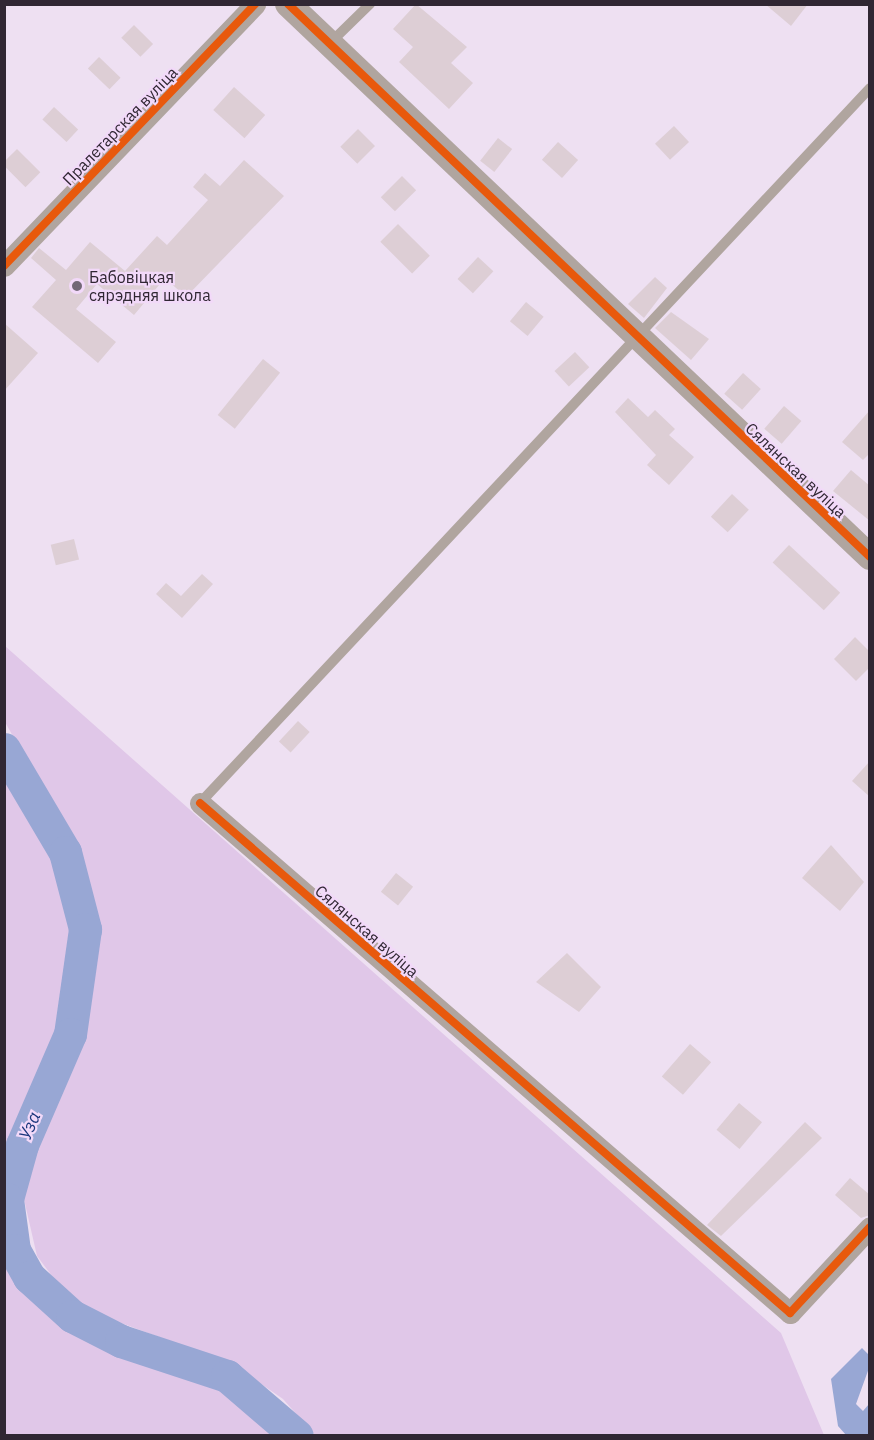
<!DOCTYPE html>
<meta charset="utf-8">
<style>
body{margin:0}
#map{position:relative;width:874px;height:1440px;overflow:hidden;background:#eee0f2;font-family:"IBM Plex Sans",sans-serif}
div>[style]{position:absolute}
.green>*{inset:0;background:#e0c7e8}
.water>*{inset:0;background:#98a7d4}
.river>*{height:33px;margin:-16.5px;padding:0 16.5px;transform-origin:16.5px;border-radius:16.5px;background:#98a7d4}
.building>*{inset:0;background:#ddced5;transform-origin:0 0}
.service>*{height:10px;margin:-5px;padding:0 5px;transform-origin:5px;border-radius:5px;background:#b0a59f}
.minor>*{height:21px;margin:-10.5px;padding:0 10.5px;transform-origin:10.5px;border-radius:10.5px;background:#b0a59f}
.tertiary>*{height:26px;margin:-13px;padding:0 13px;transform-origin:13px;border-radius:13px;background:#b0a59f}
.cycleway>*{height:8px;margin:-4px;padding:0 4px;transform-origin:4px;border-radius:4px;background:#e8590c}
.dots>*{width:16px;height:16px;translate:-50% -50%;box-sizing:border-box;border:3px solid #f2d9f9;border-radius:50%}
span{translate:-50% -50%;white-space:nowrap;text-align:center;line-height:1.15;-webkit-text-stroke:4.5px #f2d9f9;paint-order:stroke}
.street-label{font-size:16px;color:#302733}
.poi-label{font-size:16px;color:#302733}
.left{translate:0 -50%;text-align:left}
.water-label{font-size:18px;color:#1d387d;font-style:italic}
.frame{position:absolute;inset:0;border:6px solid #302733;pointer-events:none}
</style>
<div id="map">
<div class="green">
<div style="clip-path:polygon(5px 646px,781px 1333px,824px 1435px,315px 1435px,283px 1399px,232px 1364px,102px 1316px,64px 1292px,37px 1256px,23px 1195px,31px 1157px,64px 1086px,91px 1002px,95px 925px,75px 847px,5px 722px)"></div>
<div style="clip-path:polygon(5px 773px,46px 836px,69px 903px,73px 934px,59px 1025px,5px 1165px)"></div>
<div style="clip-path:polygon(5px 1254px,19px 1281px,74px 1333px,217px 1386px,276px 1435px,5px 1435px)"></div>
</div>
<div class="water">
<div style="clip-path:polygon(862px 1348px,869px 1355px,869px 1368px,856px 1404px,863px 1411px,869px 1404px,869px 1435px,846px 1435px,838px 1426px,831px 1379px)"></div>
</div>
<div class="river">
<div style="left:4px;top:749px;width:120px;rotate:59.4deg"></div>
<div style="left:65px;top:852px;width:80px;rotate:75.4deg"></div>
<div style="left:85px;top:929px;width:106px;rotate:98.1deg"></div>
<div style="left:70px;top:1034px;width:121px;rotate:113.4deg"></div>
<div style="left:22px;top:1145px;width:56px;rotate:105.5deg"></div>
<div style="left:7px;top:1199px;width:51px;rotate:82.2deg"></div>
<div style="left:14px;top:1250px;width:31px;rotate:61deg"></div>
<div style="left:29px;top:1277px;width:58px;rotate:42.2deg"></div>
<div style="left:72px;top:1316px;width:55px;rotate:27deg"></div>
<div style="left:121px;top:1341px;width:112px;rotate:18.3deg"></div>
<div style="left:227px;top:1376px;width:92px;rotate:40.6deg"></div>
</div>
<div class="building">
<div style="clip-path:polygon(416px 4px,467px 47px,451px 63px,473px 83px,449px 109px,399px 62px,413px 47px,393px 29px)"></div>
<div style="clip-path:polygon(765px 4px,808px 4px,791px 26px)"></div>
<div style="left:134px;top:25px;width:27px;height:18px;rotate:45deg"></div>
<div style="left:99px;top:57px;width:30px;height:16px;rotate:44deg"></div>
<div style="left:234px;top:87px;width:42px;height:31px;rotate:42deg"></div>
<div style="left:54px;top:107px;width:33px;height:17px;rotate:43deg"></div>
<div style="left:674px;top:126px;width:22px;height:26px;rotate:47deg"></div>
<div style="left:358px;top:129px;width:24px;height:25px;rotate:45deg"></div>
<div style="left:498px;top:138px;width:18px;height:29px;rotate:38deg"></div>
<div style="left:558px;top:142px;width:27px;height:24px;rotate:42deg"></div>
<div style="left:17px;top:149px;width:33px;height:21px;rotate:45deg"></div>
<div style="clip-path:polygon(244px 160px,284px 196px,186px 297px,165px 278px,134px 315px,97px 284px,76px 309px,116px 342px,98px 363px,32px 307px,56px 280px,31px 258px,39px 248px,66px 270px,90px 242px,125px 271px,157px 236px,167px 245px,208px 200px,193px 187px,205px 173px,220px 186px)"></div>
<div style="left:402px;top:176px;width:20px;height:30px;rotate:45deg"></div>
<div style="left:398px;top:224px;width:45px;height:25px;rotate:45deg"></div>
<div style="left:478px;top:257px;width:21px;height:30px;rotate:43deg"></div>
<div style="clip-path:polygon(655px 277px,667px 288px,644px 318px,628px 304px)"></div>
<div style="left:526px;top:302px;width:23px;height:25px;rotate:40deg"></div>
<div style="clip-path:polygon(671px 312px,709px 339px,691px 360px,655px 328px)"></div>
<div style="clip-path:polygon(4px 323px,38px 353px,4px 391px)"></div>
<div style="left:575px;top:352px;width:21px;height:28px;rotate:47deg"></div>
<div style="left:263px;top:359px;width:22px;height:72px;rotate:39deg"></div>
<div style="left:743px;top:373px;width:24px;height:28px;rotate:42deg"></div>
<div style="clip-path:polygon(628px 398px,648px 417px,655px 410px,675px 429px,669px 435px,694px 457px,669px 485px,647px 465px,656px 455px,615px 412px)"></div>
<div style="left:784px;top:406px;width:23px;height:30px;rotate:41deg"></div>
<div style="clip-path:polygon(870px 410px,870px 453px,863px 460px,842px 442px)"></div>
<div style="clip-path:polygon(851px 470px,870px 486px,870px 521px,833px 491px)"></div>
<div style="left:732px;top:494px;width:23px;height:31px;rotate:43deg"></div>
<div style="left:74px;top:539px;width:21px;height:24px;rotate:76deg"></div>
<div style="left:789px;top:545px;width:70px;height:24px;rotate:43deg"></div>
<div style="clip-path:polygon(202px 574px,213px 584px,182px 618px,156px 594px,166px 583px,181px 596px)"></div>
<div style="clip-path:polygon(855px 637px,870px 652px,870px 667px,856px 681px,834px 659px)"></div>
<div style="left:298px;top:721px;width:16px;height:28px;rotate:43deg"></div>
<div style="clip-path:polygon(870px 761px,870px 797px,852px 781px)"></div>
<div style="clip-path:polygon(831px 845px,864px 882px,840px 911px,802px 878px)"></div>
<div style="left:396px;top:873px;width:22px;height:24px;rotate:39deg"></div>
<div style="clip-path:polygon(567px 953px,601px 987px,579px 1012px,536px 982px)"></div>
<div style="left:690px;top:1044px;width:28px;height:43px;rotate:41deg"></div>
<div style="left:739px;top:1103px;width:30px;height:35px;rotate:40deg"></div>
<div style="clip-path:polygon(805px 1122px,822px 1138px,721px 1236px,707px 1225px)"></div>
<div style="clip-path:polygon(850px 1178px,870px 1195px,870px 1215px,861px 1218px,835px 1195px)"></div>
</div>
<div class="service">
<div style="left:328px;top:45px;width:59px;rotate:-44.3deg"></div>
<div style="left:200px;top:803px;width:980px;rotate:-46.86deg"></div>
</div>
<div class="minor">
<div style="left:4px;top:266px;width:363px;rotate:-46.2deg"></div>
<div style="left:200px;top:803px;width:780px;rotate:40.84deg"></div>
<div style="left:790px;top:1313px;width:117px;rotate:-47.1deg"></div>
</div>
<div class="tertiary">
<div style="left:288px;top:4px;width:803px;rotate:43.54deg"></div>
</div>
<div class="cycleway">
<div style="left:288px;top:4px;width:803px;rotate:43.54deg"></div>
<div style="left:4px;top:266px;width:363px;rotate:-46.2deg"></div>
<div style="left:200px;top:803px;width:780px;rotate:40.84deg"></div>
<div style="left:790px;top:1313px;width:117px;rotate:-47.1deg"></div>
</div>
<div class="dots">
<div style="left:77px;top:286px;background:#726876"></div>
</div>
<div class="street-label">
<span style="left:120px;top:126px;rotate:-46deg">Пралетарская вуліца</span>
<span style="left:796px;top:470px;rotate:43deg">Сялянская вуліца</span>
<span style="left:367px;top:931px;rotate:41deg">Сялянская вуліца</span>
</div>
<div class="poi-label">
<span class="left" style="left:89px;top:286px">Бабовіцкая<br>сярэдняя школа</span>
</div>
<div class="water-label">
<span style="left:30px;top:1126px;rotate:-67deg">Уза</span>
</div>
<div class="frame"></div>
</div>
